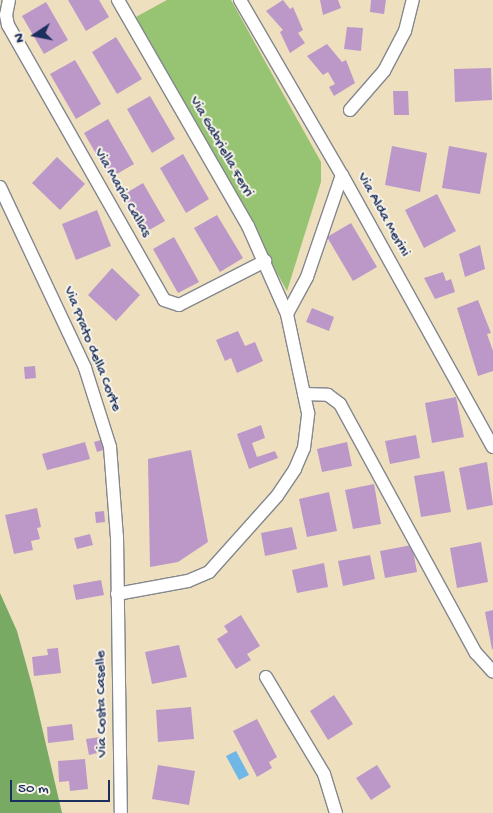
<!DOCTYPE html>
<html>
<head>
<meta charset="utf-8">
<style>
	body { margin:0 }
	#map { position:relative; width:493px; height:813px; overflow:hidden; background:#eedfbf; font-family:"Gochi Hand",sans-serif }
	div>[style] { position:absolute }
	.green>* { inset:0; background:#97c472 }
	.forest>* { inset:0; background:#79aa64 }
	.water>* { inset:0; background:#6fb7e6 }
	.building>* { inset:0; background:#bc98c8 }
	.roads { filter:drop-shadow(1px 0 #84878e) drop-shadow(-1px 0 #84878e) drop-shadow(0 1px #84878e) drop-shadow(0 -1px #84878e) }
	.minor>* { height:12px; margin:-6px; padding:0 6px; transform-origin:6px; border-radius:6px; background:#fff }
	span { translate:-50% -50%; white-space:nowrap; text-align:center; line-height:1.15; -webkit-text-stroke:4px #f7f3e8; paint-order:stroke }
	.street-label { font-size:15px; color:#1b2f5e }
	.north { position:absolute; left:10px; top:10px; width:50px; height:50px; -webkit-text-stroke:4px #f7f3e8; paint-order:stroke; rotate:259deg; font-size:14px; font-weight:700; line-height:20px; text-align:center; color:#1b2f5e }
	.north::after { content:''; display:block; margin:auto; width:18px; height:22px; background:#1b2f5e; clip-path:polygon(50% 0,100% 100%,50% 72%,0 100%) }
	.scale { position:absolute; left:10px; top:780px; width:100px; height:22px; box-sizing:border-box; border:2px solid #1b2f5e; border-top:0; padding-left:6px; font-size:15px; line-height:18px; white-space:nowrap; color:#1b2f5e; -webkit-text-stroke:4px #f7f3e8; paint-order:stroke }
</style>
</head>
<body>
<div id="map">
	<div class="green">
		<i style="clip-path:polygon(167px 0,231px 0,321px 162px,321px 182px,287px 291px,134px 18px)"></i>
	</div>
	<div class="forest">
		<i style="clip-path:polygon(0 593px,17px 631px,33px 689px,62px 813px,0 813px)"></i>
	</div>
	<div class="water">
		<i style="clip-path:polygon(236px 751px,249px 775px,239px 780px,226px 756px)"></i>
	</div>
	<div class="building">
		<i style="clip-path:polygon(68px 0,99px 0,109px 17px,86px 31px)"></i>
		<i style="clip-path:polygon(283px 0,290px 9px,293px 7px,303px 30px,298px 33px,305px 43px,290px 53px,280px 32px,283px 30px,266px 11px)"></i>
		<i style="clip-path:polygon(320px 0,338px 0,341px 8px,323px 15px)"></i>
		<i style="clip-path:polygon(371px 0,386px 0,384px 14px,370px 12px)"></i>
		<i style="clip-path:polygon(46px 2px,68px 40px,44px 54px,22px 16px)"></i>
		<i style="clip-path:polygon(347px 27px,363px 28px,361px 51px,344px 49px)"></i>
		<i style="clip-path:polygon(116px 37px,142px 79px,117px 94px,92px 52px)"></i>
		<i style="clip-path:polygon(327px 44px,342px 62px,346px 60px,355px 83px,334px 96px,329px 87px,335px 84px,328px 72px,323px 75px,307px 56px)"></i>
		<i style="clip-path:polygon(75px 60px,101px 104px,76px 119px,50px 74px)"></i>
		<i style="clip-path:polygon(491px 68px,492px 100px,455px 102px,454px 69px)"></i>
		<i style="clip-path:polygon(393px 91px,408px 91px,409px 115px,394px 115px)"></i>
		<i style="clip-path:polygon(150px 96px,175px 139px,152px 153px,127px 109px)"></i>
		<i style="clip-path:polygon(108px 119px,134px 164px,110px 178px,84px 133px)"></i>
		<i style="clip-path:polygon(392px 146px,427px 153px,420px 192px,385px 185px)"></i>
		<i style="clip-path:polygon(449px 146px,487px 153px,480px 194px,442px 188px)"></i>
		<i style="clip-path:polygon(183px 154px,209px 199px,186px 213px,160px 168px)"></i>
		<i style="clip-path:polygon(57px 157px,85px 184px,60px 210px,32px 183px)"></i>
		<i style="clip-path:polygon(143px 183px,165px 221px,144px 233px,121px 196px)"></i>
		<i style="clip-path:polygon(437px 194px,456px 231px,424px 248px,405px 210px)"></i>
		<i style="clip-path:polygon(97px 210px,111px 246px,76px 260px,62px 224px)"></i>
		<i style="clip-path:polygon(217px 215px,243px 258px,220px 272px,194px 228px)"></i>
		<i style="clip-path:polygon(351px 223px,377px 267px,353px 281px,327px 237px)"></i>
		<i style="clip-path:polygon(174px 237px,199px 282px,178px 293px,153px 249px)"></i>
		<i style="clip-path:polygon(480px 245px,485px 269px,465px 277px,459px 254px)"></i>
		<i style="clip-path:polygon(112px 268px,140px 295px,116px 321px,88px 295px)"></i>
		<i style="clip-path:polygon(443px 272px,446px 281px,451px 279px,455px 292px,435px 299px,424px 278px)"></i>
		<i style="clip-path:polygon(478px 300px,491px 333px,487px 334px,493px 351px,493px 371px,478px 376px,457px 308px)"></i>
		<i style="clip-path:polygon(312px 308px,334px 317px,329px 331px,306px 322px)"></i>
		<i style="clip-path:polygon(238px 331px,245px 346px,255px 342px,263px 361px,237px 373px,231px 358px,225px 361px,216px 340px)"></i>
		<i style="clip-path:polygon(35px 366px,36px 378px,25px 379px,24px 367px)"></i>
		<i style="clip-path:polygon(456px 397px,464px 437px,432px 443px,425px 403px)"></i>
		<i style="clip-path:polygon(261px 425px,265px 438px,252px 443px,257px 457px,275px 451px,278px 458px,249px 469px,237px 434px)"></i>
		<i style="clip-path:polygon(416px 435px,420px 458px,390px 464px,385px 441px)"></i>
		<i style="clip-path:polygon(104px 439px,107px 449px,97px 452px,94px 442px)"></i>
		<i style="clip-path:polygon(85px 442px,90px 459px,47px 470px,42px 454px)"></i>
		<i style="clip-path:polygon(347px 442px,352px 466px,322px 472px,317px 449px)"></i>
		<i style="clip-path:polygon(191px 450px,208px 542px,178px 562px,150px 567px,148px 459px)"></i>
		<i style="clip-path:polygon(487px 462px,493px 505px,467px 510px,459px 468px)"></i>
		<i style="clip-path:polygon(444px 471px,451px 512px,421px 517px,414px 476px)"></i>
		<i style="clip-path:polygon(374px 484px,381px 524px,353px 529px,345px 490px)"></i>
		<i style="clip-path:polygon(329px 492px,337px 531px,307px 537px,299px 499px)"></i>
		<i style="clip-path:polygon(37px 508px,41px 527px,37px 528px,40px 539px,31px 541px,33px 550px,14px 554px,5px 515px)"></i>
		<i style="clip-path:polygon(104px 511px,105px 522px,96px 523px,95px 512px)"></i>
		<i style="clip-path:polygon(292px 527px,297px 549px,265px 556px,261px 533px)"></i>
		<i style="clip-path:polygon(90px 534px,93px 545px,77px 549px,74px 538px)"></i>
		<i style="clip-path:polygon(481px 542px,488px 582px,457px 588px,450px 548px)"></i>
		<i style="clip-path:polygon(412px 545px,417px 572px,385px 578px,380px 551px)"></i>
		<i style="clip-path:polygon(370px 555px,375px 579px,343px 586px,338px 561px)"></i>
		<i style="clip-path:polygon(324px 563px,328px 587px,297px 593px,292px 570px)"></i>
		<i style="clip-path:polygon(101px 580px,104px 595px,76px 600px,73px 585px)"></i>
		<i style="clip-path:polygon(493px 610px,493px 649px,492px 649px,485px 612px)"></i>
		<i style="clip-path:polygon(241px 615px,260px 646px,247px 654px,251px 660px,236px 669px,217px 639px,228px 632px,224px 626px)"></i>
		<i style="clip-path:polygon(179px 645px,187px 677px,152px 684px,145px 652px)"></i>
		<i style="clip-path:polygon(58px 648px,61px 673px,34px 676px,32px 657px,48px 655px,47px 649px)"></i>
		<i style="clip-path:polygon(334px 695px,353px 724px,328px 740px,310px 711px)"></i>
		<i style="clip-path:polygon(191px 707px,194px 739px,158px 742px,156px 710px)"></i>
		<i style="clip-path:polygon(257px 719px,277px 757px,269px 762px,272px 768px,257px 777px,233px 731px)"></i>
		<i style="clip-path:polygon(72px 724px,74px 740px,48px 743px,47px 727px)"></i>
		<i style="clip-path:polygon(100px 737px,102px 752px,89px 755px,86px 739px)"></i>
		<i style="clip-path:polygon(85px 759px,88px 789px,70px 791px,69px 781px,59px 782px,58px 761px)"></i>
		<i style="clip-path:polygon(158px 765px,195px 771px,189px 805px,152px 799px)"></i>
		<i style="clip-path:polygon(377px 765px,391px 787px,371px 800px,356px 778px)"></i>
	</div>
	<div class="roads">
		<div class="minor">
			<i style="left:9px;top:0;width:15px;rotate:101deg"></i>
			<i style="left:6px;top:15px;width:10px;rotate:79deg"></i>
			<i style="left:8px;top:25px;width:316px;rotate:60.4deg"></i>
			<i style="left:164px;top:300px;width:16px;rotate:18deg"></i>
			<i style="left:179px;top:305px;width:97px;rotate:-27.1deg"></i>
			<i style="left:118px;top:0;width:261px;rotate:60.1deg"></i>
			<i style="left:248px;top:226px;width:96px;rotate:66.1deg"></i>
			<i style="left:240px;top:0;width:203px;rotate:59.8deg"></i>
			<i style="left:350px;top:110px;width:52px;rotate:-48.9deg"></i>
			<i style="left:384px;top:71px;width:45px;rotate:-62.3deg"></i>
			<i style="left:405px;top:31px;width:32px;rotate:-76deg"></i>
			<i style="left:0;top:187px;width:200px;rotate:64.8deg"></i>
			<i style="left:85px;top:368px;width:83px;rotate:72.4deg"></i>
			<i style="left:110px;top:447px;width:90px;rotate:85.6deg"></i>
			<i style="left:117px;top:537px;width:276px;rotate:89.2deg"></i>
			<i style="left:304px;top:394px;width:24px;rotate:2deg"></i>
			<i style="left:328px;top:395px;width:15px;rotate:37deg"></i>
			<i style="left:340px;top:404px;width:284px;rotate:61.4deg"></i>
			<i style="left:476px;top:653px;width:25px;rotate:48deg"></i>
			<i style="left:117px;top:594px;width:72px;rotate:-10.4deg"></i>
			<i style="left:188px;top:581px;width:23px;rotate:-23deg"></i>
			<i style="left:209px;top:572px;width:102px;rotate:-48.2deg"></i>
			<i style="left:277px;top:496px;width:32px;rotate:-56deg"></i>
			<i style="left:295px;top:469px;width:23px;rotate:-67deg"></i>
			<i style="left:304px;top:448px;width:35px;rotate:-83deg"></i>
			<i style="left:308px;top:413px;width:101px;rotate:-102deg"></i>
			<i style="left:287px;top:314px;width:42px;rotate:-61.6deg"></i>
			<i style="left:307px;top:277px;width:108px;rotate:-71.1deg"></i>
			<i style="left:342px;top:175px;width:311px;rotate:61deg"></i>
			<i style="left:266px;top:677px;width:113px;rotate:59.1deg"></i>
			<i style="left:324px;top:774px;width:41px;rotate:72.9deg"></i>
		</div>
	</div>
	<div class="street-label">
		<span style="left:221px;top:147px;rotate:60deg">Via Gabriella Ferri</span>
		<span style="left:122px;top:193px;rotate:60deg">Via Maria Callas</span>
		<span style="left:383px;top:215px;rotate:61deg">Via Alda Merini</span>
		<span style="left:92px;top:349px;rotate:68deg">Via Prato della Corte</span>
		<span style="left:102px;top:704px;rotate:-91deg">Via Costa Caselle</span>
	</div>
	<div class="north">N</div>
	<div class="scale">50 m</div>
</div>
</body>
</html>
